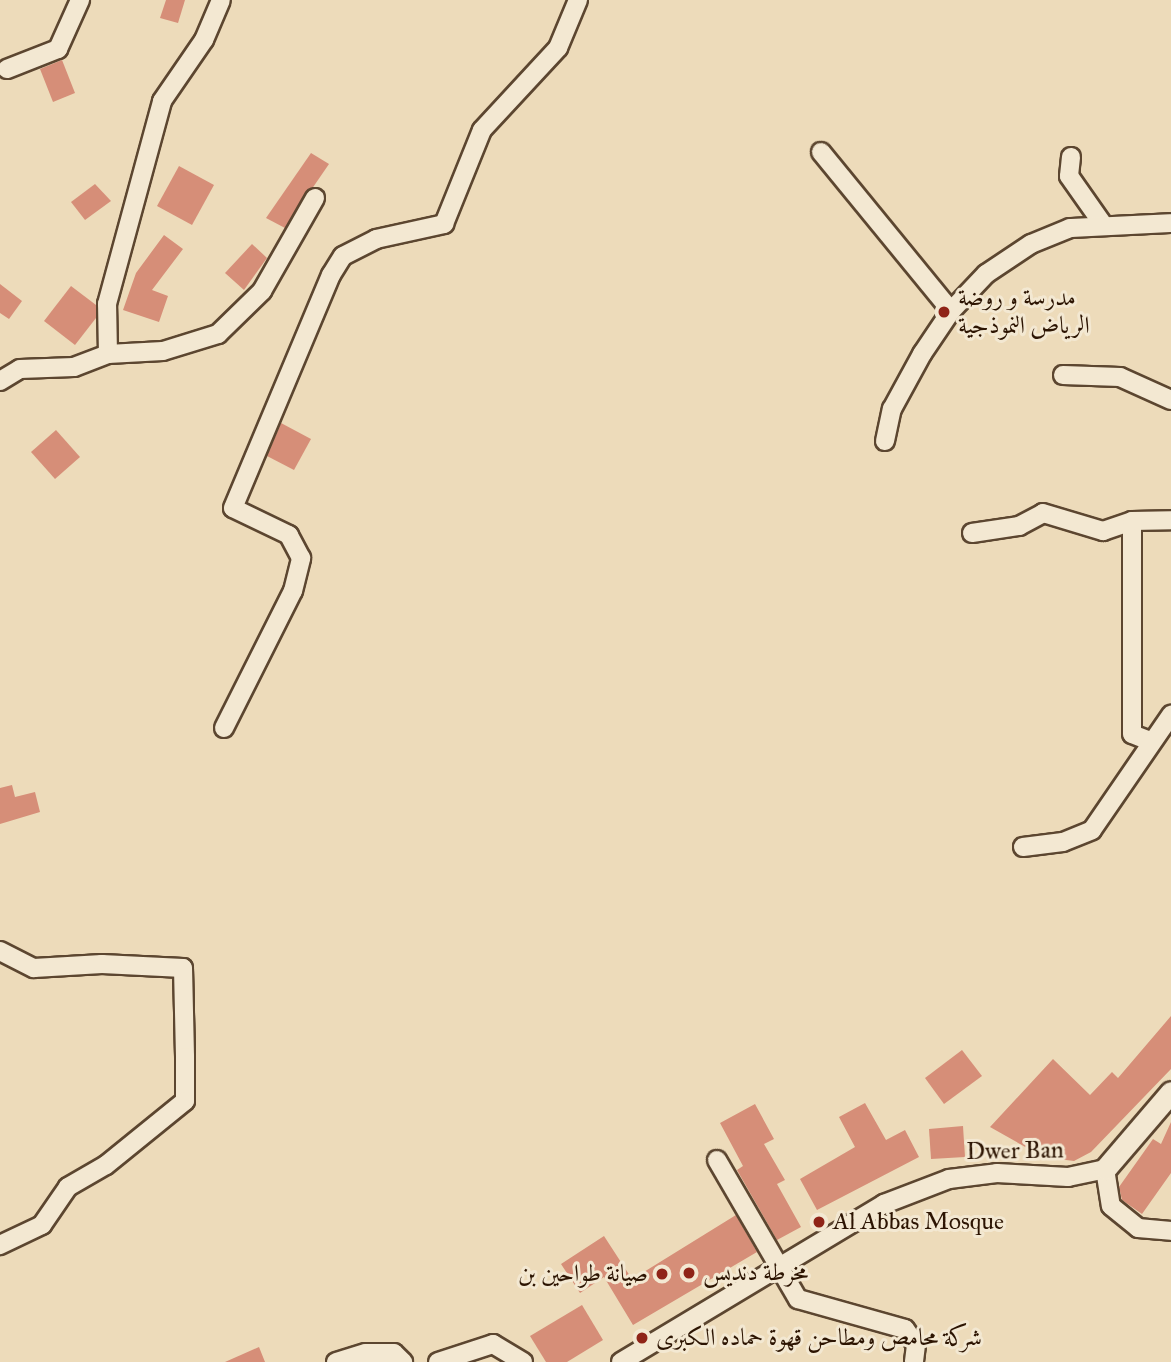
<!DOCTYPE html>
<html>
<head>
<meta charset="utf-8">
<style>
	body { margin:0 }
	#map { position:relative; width:1171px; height:1362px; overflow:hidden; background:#eddbba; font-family:"IM FELL Great Primer",Amiri,serif }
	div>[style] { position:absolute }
	.building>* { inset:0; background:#d68e78 }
	.roads { filter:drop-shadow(2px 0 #5c4630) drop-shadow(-2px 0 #5c4630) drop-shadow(0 2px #5c4630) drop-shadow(0 -2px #5c4630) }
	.minor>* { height:18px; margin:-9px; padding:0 9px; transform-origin:9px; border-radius:9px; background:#f3e8d2 }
	.tertiary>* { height:21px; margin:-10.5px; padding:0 10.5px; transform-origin:10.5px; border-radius:10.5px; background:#f3e8d2 }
	.dots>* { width:19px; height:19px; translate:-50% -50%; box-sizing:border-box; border:4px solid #f3e8d2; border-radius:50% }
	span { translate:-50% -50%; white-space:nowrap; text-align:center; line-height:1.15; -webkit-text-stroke:6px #f3e8d2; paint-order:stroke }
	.poi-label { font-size:24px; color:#2c1402 }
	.left { translate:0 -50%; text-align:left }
	.right { translate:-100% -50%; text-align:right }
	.street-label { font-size:24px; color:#2c1402 }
</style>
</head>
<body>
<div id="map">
	<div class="building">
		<i style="clip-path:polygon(166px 0,185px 0,178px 23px,160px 18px)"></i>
		<i style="clip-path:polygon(62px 60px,75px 93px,53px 102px,40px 69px)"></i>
		<i style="clip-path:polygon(311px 153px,329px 164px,285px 228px,266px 218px)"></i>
		<i style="clip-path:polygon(179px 166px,214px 185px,192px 225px,157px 206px)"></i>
		<i style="clip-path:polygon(95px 184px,111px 201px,85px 220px,71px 202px)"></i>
		<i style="clip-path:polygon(164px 235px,183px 249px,152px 290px,168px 296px,159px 322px,123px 310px,136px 273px)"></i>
		<i style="clip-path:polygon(252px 244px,267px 258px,244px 290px,225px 273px)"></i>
		<i style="clip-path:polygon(0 284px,22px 301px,9px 319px,0 313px)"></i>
		<i style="clip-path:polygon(71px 286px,96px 305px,96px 318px,75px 345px,44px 321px)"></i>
		<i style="clip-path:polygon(281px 423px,311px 439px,294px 470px,267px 456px)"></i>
		<i style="clip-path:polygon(56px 430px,80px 457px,55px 479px,31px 452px)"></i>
		<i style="clip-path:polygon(12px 785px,15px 797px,35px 792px,40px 812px,0 824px,0 788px)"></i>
		<i style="clip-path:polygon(1171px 1016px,1171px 1069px,1091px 1152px,1074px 1161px,1043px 1157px,990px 1127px,1053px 1059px,1090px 1095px,1112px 1072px,1118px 1078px)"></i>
		<i style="clip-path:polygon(962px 1050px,982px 1076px,944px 1104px,925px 1078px)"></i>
		<i style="clip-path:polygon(865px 1103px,886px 1140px,905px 1130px,919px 1157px,817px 1210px,800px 1179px,855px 1147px,839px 1117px)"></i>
		<i style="clip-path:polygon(755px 1104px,774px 1139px,764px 1144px,785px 1180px,777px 1184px,801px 1227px,777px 1240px,737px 1170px,743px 1166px,720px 1123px)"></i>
		<i style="clip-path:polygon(1171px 1122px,1171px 1173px,1142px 1214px,1122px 1200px,1119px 1187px,1153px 1139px,1161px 1144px)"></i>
		<i style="clip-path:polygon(963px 1126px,965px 1157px,931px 1159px,929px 1129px)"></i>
		<i style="clip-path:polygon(736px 1215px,757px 1252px,633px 1325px,604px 1277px,580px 1293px,561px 1264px,604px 1236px,630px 1276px,639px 1275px)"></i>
		<i style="clip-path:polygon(582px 1305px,603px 1340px,567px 1362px,546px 1362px,530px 1336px)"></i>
		<i style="clip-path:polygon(259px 1347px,265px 1362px,225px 1362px)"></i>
	</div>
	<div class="roads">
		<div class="minor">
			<i style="left:7px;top:69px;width:55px;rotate:-21.4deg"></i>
			<i style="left:58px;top:49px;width:54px;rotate:-65.8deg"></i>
			<i style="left:821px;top:152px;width:205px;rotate:50.7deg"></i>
			<i style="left:1071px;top:157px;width:19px;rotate:96deg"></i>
			<i style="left:1069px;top:176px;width:57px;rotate:54.9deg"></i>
			<i style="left:108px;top:354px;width:50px;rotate:-91.1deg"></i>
			<i style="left:107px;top:304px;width:210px;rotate:-74.8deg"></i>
			<i style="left:162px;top:101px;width:74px;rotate:-55.5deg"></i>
			<i style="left:204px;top:40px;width:43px;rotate:-67deg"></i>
			<i style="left:1063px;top:375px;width:57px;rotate:2deg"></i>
			<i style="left:1120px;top:377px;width:56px;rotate:24.3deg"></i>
			<i style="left:0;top:381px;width:23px;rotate:-31deg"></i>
			<i style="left:20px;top:369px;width:54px;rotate:-2.1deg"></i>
			<i style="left:74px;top:367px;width:36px;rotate:-21deg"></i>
			<i style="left:108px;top:354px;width:55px;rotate:-3.1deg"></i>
			<i style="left:163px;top:351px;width:58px;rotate:-17.2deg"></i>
			<i style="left:218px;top:334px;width:62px;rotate:-44.3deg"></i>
			<i style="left:262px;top:291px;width:107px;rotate:-60.3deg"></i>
			<i style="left:885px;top:441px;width:33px;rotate:-78deg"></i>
			<i style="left:892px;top:409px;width:63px;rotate:-61.4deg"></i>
			<i style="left:922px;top:354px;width:52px;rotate:-56deg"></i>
			<i style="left:951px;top:311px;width:51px;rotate:-46.6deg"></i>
			<i style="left:986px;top:274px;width:54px;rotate:-33.7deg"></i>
			<i style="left:1031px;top:244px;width:42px;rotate:-22.3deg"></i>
			<i style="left:1070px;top:228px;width:101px;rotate:-2.8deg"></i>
			<i style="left:972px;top:533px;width:48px;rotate:-8.5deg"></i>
			<i style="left:1019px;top:526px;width:27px;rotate:-28deg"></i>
			<i style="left:1043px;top:513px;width:63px;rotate:16.7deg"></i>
			<i style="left:1103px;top:531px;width:31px;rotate:-19deg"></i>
			<i style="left:224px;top:728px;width:153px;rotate:-63.3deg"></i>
			<i style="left:293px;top:591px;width:34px;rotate:-76deg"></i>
			<i style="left:301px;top:558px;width:26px;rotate:-118deg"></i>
			<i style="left:289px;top:535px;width:62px;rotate:-154.3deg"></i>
			<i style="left:233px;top:508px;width:253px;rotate:-67.2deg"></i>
			<i style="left:331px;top:275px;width:22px;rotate:-58deg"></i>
			<i style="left:343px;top:256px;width:37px;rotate:-27deg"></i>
			<i style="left:376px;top:239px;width:70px;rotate:-12.4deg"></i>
			<i style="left:444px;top:224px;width:101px;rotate:-68deg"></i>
			<i style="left:482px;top:130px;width:112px;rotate:-47.2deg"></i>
			<i style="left:558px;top:48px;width:52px;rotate:-67.4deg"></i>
			<i style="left:1150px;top:741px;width:19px;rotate:-159deg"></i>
			<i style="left:1132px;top:734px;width:213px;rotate:-90deg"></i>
			<i style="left:1132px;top:521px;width:39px;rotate:-1deg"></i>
			<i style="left:1023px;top:847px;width:40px;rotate:-7.1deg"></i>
			<i style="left:1063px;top:842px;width:31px;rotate:-22deg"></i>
			<i style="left:1092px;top:830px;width:140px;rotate:-55.5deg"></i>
			<i style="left:0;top:951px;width:38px;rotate:27deg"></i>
			<i style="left:34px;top:968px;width:68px;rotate:-3.4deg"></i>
			<i style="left:102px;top:964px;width:81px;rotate:2.8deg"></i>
			<i style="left:183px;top:968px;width:89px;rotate:88.7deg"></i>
			<i style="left:185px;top:1057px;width:44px;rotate:90deg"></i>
			<i style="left:185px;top:1101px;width:102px;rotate:141deg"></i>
			<i style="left:106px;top:1165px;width:44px;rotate:149.9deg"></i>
			<i style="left:68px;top:1187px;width:46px;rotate:124.4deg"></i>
			<i style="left:42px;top:1225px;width:47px;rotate:154.5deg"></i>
			<i style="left:717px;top:1160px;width:161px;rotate:59.8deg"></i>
			<i style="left:798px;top:1299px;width:111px;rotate:15.7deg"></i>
			<i style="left:905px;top:1329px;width:19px;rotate:55deg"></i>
			<i style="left:916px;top:1345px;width:17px;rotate:97deg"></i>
			<i style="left:336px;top:1362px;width:31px;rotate:-17deg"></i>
			<i style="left:366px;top:1353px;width:28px"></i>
			<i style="left:394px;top:1353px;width:13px;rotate:45deg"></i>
			<i style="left:438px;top:1362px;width:58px;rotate:-18.1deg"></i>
			<i style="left:493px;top:1344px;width:35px;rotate:31deg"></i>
			<i style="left:621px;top:1362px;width:307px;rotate:-31deg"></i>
			<i style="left:884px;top:1204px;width:70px;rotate:-21deg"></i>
			<i style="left:949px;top:1179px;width:48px;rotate:-7.1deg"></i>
			<i style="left:997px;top:1173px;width:71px;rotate:3.2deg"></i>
			<i style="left:1068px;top:1177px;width:38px;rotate:-12deg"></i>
			<i style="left:1105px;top:1169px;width:37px;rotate:81deg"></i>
			<i style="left:1111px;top:1206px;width:35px;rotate:39deg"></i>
			<i style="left:1138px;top:1228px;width:33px;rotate:5deg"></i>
		</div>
		<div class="tertiary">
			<i style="left:1105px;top:1169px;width:101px;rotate:-49.4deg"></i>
		</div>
	</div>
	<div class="dots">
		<i style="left:944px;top:312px;background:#8f2418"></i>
		<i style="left:819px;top:1222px;background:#8f2418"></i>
		<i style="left:689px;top:1273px;background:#8f2418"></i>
		<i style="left:662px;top:1274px;background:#8f2418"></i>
		<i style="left:642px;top:1338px;background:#8f2418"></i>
	</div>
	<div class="poi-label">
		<span class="left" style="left:958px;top:312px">مدرسة و روضة<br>الرياض النموذجية</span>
		<span class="left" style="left:833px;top:1222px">Al Abbas Mosque</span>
		<span class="left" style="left:703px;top:1273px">مخرطة دنديس</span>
		<span class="right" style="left:648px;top:1274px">صيانة طواحين بن</span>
		<span class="left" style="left:656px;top:1338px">شركة محامص ومطاحن قهوة حماده الكبرى</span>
	</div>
	<div class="street-label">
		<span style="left:1015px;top:1151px;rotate:-1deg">Dwer Ban</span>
	</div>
</div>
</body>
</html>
